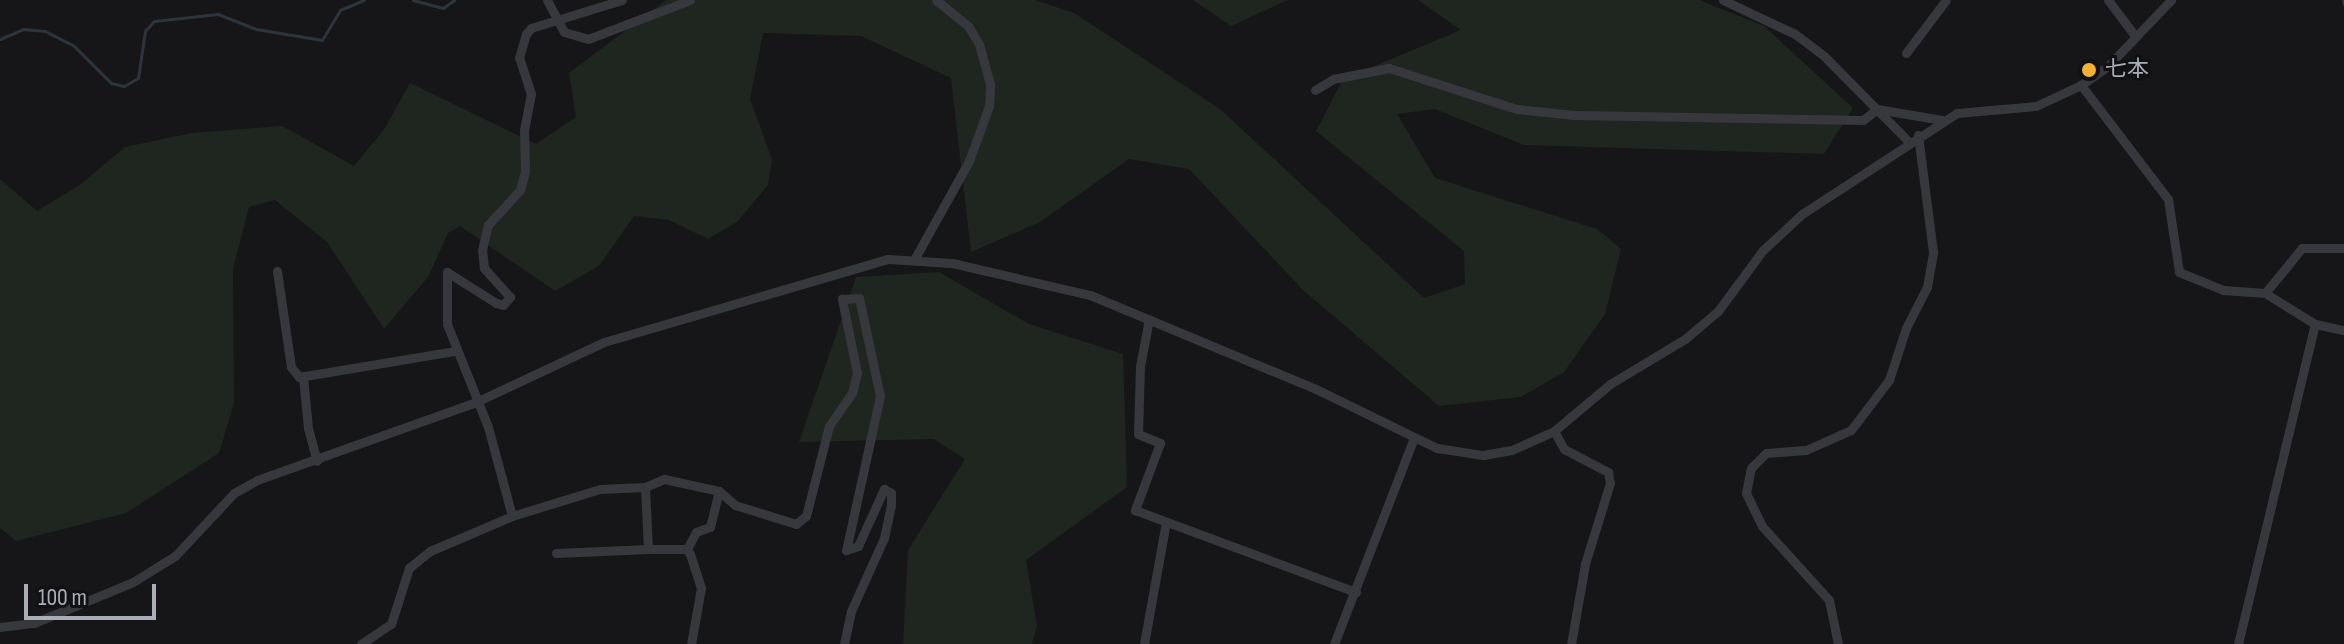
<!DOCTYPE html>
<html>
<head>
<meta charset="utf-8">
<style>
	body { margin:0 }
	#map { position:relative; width:2344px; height:644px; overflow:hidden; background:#161618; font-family:"Sofia Sans Condensed","Noto Sans JP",sans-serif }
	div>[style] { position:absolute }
	.green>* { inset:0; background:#1e261f }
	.stream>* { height:3px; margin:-1.5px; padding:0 1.5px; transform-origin:1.5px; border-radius:1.5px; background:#2c353c }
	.minor>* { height:9px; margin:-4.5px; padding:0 4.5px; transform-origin:4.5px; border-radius:4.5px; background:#37383d }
	.dots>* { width:22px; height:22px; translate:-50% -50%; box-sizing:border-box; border:4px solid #111113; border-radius:50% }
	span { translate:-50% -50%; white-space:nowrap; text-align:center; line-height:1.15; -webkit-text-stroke:6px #111113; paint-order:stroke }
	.poi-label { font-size:22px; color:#a8adb8 }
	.left { translate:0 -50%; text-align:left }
	.scale { position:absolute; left:24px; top:584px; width:132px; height:36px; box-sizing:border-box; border:4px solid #a8adb8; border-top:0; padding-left:10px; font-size:24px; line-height:28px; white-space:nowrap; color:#a8adb8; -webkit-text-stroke:6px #111113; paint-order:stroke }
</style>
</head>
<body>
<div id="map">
	<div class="green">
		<i style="clip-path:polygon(666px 0,1035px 0,1074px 13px,1220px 109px,1424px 298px,1465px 284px,1464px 251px,1316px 131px,1343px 79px,1461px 30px,1418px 0,1699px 0,1764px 26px,1853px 108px,1824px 154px,1524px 145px,1435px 109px,1397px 114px,1435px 178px,1597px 229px,1621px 249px,1605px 314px,1564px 372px,1521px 397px,1439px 406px,1303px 290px,1189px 169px,1129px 159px,1040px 222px,971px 252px,951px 78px,861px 36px,763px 33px,750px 99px,772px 160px,768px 185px,737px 222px,708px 239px,669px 220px,634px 216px,599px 266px,555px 291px,460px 226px,448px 233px,428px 277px,384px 329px,327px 242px,275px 200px,249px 207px,233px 269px,234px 403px,219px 453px,126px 513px,16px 541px,0 528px,0 179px,37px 211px,80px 185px,125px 147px,192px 133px,282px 126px,354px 166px,385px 128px,410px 83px,536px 144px,576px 117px,569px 73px)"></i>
		<i style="clip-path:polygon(1193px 0,1288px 0,1231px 26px)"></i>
		<i style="clip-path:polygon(939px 272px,1029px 324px,1123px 354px,1127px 487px,1026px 560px,1037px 626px,1032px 644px,903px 644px,908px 550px,965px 459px,934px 439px,799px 442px,856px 277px)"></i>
	</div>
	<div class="stream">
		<i style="left:413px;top:0;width:31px;rotate:15deg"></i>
		<i style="left:443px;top:8px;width:14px;rotate:-36deg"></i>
		<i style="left:2343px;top:0;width:4px;rotate:76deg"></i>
		<i style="left:0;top:39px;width:25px;rotate:-23deg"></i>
		<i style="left:23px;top:29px;width:22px;rotate:5deg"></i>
		<i style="left:45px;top:31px;width:31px;rotate:27deg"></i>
		<i style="left:73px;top:45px;width:54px;rotate:45deg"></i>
		<i style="left:111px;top:83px;width:13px;rotate:13deg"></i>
		<i style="left:124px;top:86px;width:16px;rotate:-30deg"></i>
		<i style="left:138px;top:78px;width:48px;rotate:-81.5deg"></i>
		<i style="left:145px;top:31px;width:13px;rotate:-48deg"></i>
		<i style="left:154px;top:21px;width:64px;rotate:-6.2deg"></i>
		<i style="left:218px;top:14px;width:41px;rotate:21.5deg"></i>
		<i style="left:256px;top:29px;width:67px;rotate:9.5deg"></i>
		<i style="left:322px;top:40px;width:35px;rotate:-59deg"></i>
		<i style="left:340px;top:10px;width:26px;rotate:-23deg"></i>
	</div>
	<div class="minor">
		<i style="left:547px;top:0;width:36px;rotate:62deg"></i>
		<i style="left:564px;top:32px;width:25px;rotate:16deg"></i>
		<i style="left:588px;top:39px;width:109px;rotate:-20.9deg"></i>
		<i style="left:1723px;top:0;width:80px;rotate:25.3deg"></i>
		<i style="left:1795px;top:34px;width:36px;rotate:37deg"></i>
		<i style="left:1824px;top:56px;width:120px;rotate:45.3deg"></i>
		<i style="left:2108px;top:0;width:46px;rotate:52.9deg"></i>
		<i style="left:1906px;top:53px;width:66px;rotate:-53deg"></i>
		<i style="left:2081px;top:85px;width:143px;rotate:52.7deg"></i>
		<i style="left:2168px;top:199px;width:74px;rotate:81.4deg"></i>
		<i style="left:2179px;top:272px;width:48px;rotate:22.2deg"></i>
		<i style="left:2223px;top:290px;width:42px;rotate:4.1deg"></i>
		<i style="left:2265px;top:293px;width:59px;rotate:31.8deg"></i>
		<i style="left:2315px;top:324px;width:30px;rotate:12deg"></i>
		<i style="left:1315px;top:90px;width:21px;rotate:-31deg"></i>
		<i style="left:1333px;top:79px;width:57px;rotate:-11.1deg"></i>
		<i style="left:1389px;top:68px;width:134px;rotate:17.8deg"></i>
		<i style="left:1517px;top:109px;width:58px;rotate:5.9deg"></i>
		<i style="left:1575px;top:115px;width:288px;rotate:1deg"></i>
		<i style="left:1863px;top:120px;width:18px;rotate:-38deg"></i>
		<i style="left:1877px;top:109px;width:66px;rotate:9.6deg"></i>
		<i style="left:915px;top:258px;width:111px;rotate:-60.9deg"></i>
		<i style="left:969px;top:161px;width:59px;rotate:-70deg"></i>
		<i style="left:989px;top:106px;width:22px;rotate:-87deg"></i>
		<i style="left:990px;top:84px;width:41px;rotate:-105.4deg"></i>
		<i style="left:979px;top:44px;width:21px;rotate:-121deg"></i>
		<i style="left:968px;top:26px;width:41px;rotate:-140.9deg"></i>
		<i style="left:277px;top:271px;width:97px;rotate:81.7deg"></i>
		<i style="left:291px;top:367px;width:13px;rotate:51deg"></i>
		<i style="left:299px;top:377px;width:157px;rotate:-9.5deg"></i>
		<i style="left:2265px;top:293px;width:58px;rotate:-50.6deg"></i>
		<i style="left:2302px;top:248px;width:42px"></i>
		<i style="left:1149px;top:319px;width:48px;rotate:100.8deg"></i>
		<i style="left:1140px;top:366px;width:68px;rotate:91.7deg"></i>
		<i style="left:1138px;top:434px;width:24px;rotate:22deg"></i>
		<i style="left:1160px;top:443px;width:72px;rotate:110.5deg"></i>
		<i style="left:1135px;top:510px;width:236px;rotate:20.4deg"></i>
		<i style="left:303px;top:377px;width:51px;rotate:84.4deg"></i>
		<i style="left:308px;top:428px;width:34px;rotate:75deg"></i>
		<i style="left:1554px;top:431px;width:21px;rotate:61deg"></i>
		<i style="left:1564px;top:449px;width:50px;rotate:27.6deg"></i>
		<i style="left:1608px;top:472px;width:11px;rotate:80deg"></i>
		<i style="left:1610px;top:483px;width:85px;rotate:107.2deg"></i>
		<i style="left:1585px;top:564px;width:81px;rotate:99.9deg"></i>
		<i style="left:512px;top:516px;width:92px;rotate:-105.1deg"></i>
		<i style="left:488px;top:427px;width:111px;rotate:-111.7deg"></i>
		<i style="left:447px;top:324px;width:52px;rotate:-90deg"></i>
		<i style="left:447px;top:272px;width:58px;rotate:32.3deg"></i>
		<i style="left:496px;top:303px;width:7px;rotate:16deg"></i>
		<i style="left:503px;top:305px;width:11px;rotate:-49deg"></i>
		<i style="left:510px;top:297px;width:39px;rotate:-132deg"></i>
		<i style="left:484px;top:268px;width:18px;rotate:-96deg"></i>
		<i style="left:482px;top:250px;width:26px;rotate:-77deg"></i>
		<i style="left:488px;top:225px;width:47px;rotate:-47.6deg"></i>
		<i style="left:520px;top:190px;width:20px;rotate:-75deg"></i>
		<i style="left:525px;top:171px;width:41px;rotate:-91.4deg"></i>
		<i style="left:524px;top:130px;width:37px;rotate:-79deg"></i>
		<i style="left:531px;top:94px;width:38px;rotate:-108deg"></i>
		<i style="left:519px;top:58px;width:25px;rotate:-74deg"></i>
		<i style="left:526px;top:34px;width:8px;rotate:-50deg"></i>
		<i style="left:531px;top:28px;width:95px;rotate:-17.1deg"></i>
		<i style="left:648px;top:549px;width:39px"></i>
		<i style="left:687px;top:549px;width:6px;rotate:59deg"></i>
		<i style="left:690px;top:554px;width:36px;rotate:72deg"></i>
		<i style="left:701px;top:588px;width:57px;rotate:100.1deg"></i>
		<i style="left:687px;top:549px;width:19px;rotate:-62deg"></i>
		<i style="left:696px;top:532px;width:15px;rotate:-20deg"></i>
		<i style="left:710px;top:527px;width:37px;rotate:-76deg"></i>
		<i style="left:556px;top:553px;width:92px;rotate:-2.5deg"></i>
		<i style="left:648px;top:549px;width:62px;rotate:-92.8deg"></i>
		<i style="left:0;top:627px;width:34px;rotate:-7deg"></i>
		<i style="left:34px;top:623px;width:107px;rotate:-22.5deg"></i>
		<i style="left:133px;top:582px;width:49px;rotate:-31.8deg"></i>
		<i style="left:175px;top:556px;width:86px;rotate:-46.9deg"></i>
		<i style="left:234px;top:493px;width:26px;rotate:-29deg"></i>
		<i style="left:257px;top:480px;width:232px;rotate:-19.6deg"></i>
		<i style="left:476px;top:402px;width:141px;rotate:-25.1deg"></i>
		<i style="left:604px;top:342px;width:296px;rotate:-16.3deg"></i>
		<i style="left:888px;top:259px;width:64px;rotate:3.6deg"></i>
		<i style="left:952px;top:263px;width:142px;rotate:13.1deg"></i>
		<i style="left:1090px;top:295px;width:245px;rotate:22.6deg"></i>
		<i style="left:1316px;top:389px;width:135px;rotate:26deg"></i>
		<i style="left:1437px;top:448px;width:47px;rotate:8.7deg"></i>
		<i style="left:1483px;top:455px;width:29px;rotate:-10deg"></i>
		<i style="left:1512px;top:450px;width:46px;rotate:-24.3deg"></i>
		<i style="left:1554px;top:431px;width:73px;rotate:-40deg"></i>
		<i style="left:1610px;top:384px;width:87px;rotate:-31deg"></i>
		<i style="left:1685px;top:339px;width:43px;rotate:-40.3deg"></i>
		<i style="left:1718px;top:311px;width:76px;rotate:-53.6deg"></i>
		<i style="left:1763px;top:250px;width:53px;rotate:-42.7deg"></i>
		<i style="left:1802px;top:214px;width:185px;rotate:-33.1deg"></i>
		<i style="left:1957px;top:113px;width:79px;rotate:-5.1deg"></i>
		<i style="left:2036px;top:106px;width:50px;rotate:-25deg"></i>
		<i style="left:2081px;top:85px;width:32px;rotate:-35deg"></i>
		<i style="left:2107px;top:67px;width:93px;rotate:-46.3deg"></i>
		<i style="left:361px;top:644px;width:36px;rotate:-34deg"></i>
		<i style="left:391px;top:624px;width:59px;rotate:-72.2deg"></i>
		<i style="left:409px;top:568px;width:27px;rotate:-39deg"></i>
		<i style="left:430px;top:551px;width:89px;rotate:-23.1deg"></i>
		<i style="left:512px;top:516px;width:92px;rotate:-17.1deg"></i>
		<i style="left:600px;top:489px;width:45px;rotate:-2.5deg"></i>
		<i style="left:645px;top:487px;width:21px;rotate:-23deg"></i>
		<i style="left:664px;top:479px;width:56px;rotate:12.3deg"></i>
		<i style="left:719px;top:491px;width:21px;rotate:41deg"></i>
		<i style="left:735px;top:505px;width:64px;rotate:17.3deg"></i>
		<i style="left:796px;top:524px;width:13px;rotate:-39deg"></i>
		<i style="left:806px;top:516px;width:93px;rotate:-75.7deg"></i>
		<i style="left:829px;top:426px;width:40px;rotate:-55.1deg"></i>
		<i style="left:852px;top:393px;width:21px;rotate:-76deg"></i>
		<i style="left:857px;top:373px;width:76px;rotate:-101.5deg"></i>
		<i style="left:842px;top:299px;width:17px;rotate:-3deg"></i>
		<i style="left:859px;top:298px;width:100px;rotate:77.9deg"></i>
		<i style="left:880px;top:396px;width:158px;rotate:102.4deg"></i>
		<i style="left:846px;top:550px;width:13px;rotate:-18deg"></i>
		<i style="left:858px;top:546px;width:63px;rotate:-65.5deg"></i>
		<i style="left:884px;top:489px;width:8px;rotate:30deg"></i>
		<i style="left:891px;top:493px;width:12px;rotate:90deg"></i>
		<i style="left:891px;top:505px;width:34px;rotate:102deg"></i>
		<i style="left:884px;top:538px;width:80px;rotate:114.3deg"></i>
		<i style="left:851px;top:611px;width:34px;rotate:102deg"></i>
		<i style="left:1144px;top:644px;width:124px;rotate:-79.8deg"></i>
		<i style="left:1334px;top:644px;width:221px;rotate:-68.8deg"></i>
		<i style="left:1838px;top:644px;width:45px;rotate:-101.6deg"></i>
		<i style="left:1829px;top:600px;width:100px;rotate:-132.2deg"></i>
		<i style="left:1762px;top:526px;width:37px;rotate:-116deg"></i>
		<i style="left:1746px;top:493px;width:25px;rotate:-79deg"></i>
		<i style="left:1751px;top:468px;width:21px;rotate:-45deg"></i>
		<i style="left:1766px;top:453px;width:40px;rotate:-4.3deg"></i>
		<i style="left:1806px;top:450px;width:49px;rotate:-24deg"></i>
		<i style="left:1851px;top:430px;width:63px;rotate:-52.8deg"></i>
		<i style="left:1889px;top:380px;width:55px;rotate:-71.9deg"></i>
		<i style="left:1906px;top:328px;width:46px;rotate:-62.9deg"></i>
		<i style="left:1927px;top:287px;width:36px;rotate:-80deg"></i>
		<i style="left:1933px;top:252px;width:118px;rotate:-97.3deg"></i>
		<i style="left:2238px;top:644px;width:329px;rotate:-76.5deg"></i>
	</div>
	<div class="dots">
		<i style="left:2089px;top:70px;background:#f2b134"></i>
	</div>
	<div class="poi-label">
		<span class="left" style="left:2105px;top:70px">七本</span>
	</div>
	<div class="scale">100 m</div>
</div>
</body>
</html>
